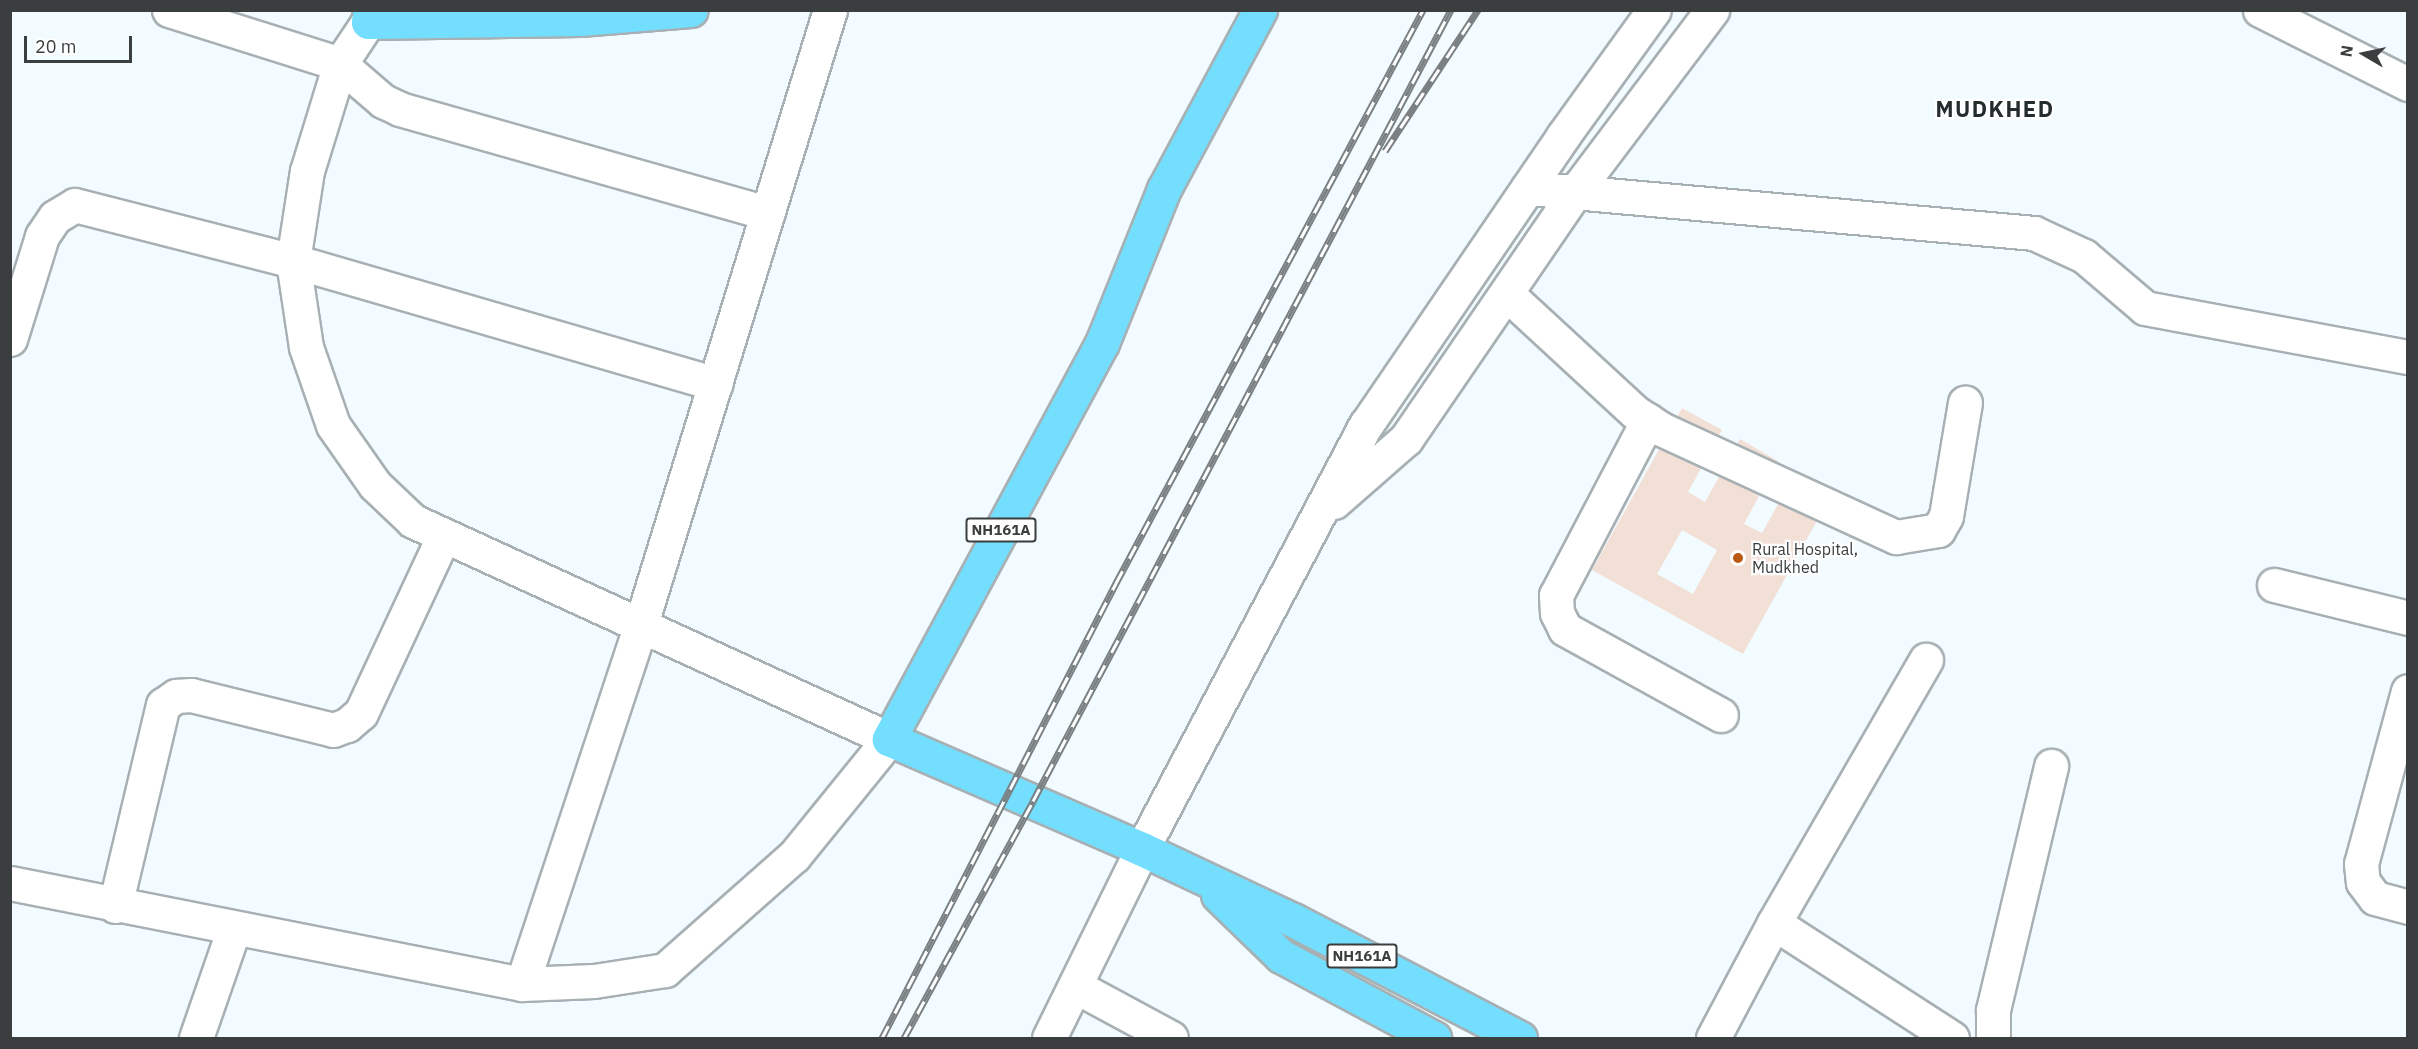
<!DOCTYPE html>
<html>
<head>
<meta charset="utf-8">
<style>
	body { margin:0 }
	#map { position:relative; width:2418px; height:1049px; overflow:hidden; background:#f2fbff; font-family:"IBM Plex Sans",sans-serif }
	div>[style] { position:absolute }
	.building>* { inset:0; background:#f2e0d7 }
	.roads { filter:drop-shadow(2px 0 #a7b0b3) drop-shadow(-2px 0 #a7b0b3) drop-shadow(0 2px #a7b0b3) drop-shadow(0 -2px #a7b0b3) }
	.minor>* { height:33px; margin:-16.5px; padding:0 16.5px; transform-origin:16.5px; border-radius:16.5px; background:#fff }
	.highway>* { height:33px; margin:-16.5px; padding:0 16.5px; transform-origin:16.5px; border-radius:16.5px; background:#73defe }
	.rail>* { height:7px; margin-top:-3.5px; transform-origin:0; background:repeating-linear-gradient(90deg,#fff 0 14px,#7b8183 0 28px); box-sizing:border-box; border-block:2px solid #7b8183 }
	.dots>* { width:16px; height:16px; translate:-50% -50%; box-sizing:border-box; border:3px solid #fff; border-radius:50% }
	span { translate:-50% -50%; white-space:nowrap; text-align:center; line-height:1.15; -webkit-text-stroke:4.5px #fff; paint-order:stroke }
	.shield-label span { padding:2px 4px; background:#fff; border:2px solid; border-radius:4px; -webkit-text-stroke-width:0 }
	.shield-label { font-size:15px; color:#3a3e3f; font-weight:700 }
	.poi-label { font-size:16px; color:#3a3e3f }
	.left { translate:0 -50%; text-align:left }
	.district-label { font-size:22px; color:#242c2e; font-weight:700; letter-spacing:1.5px }
	.frame { position:absolute; inset:0; border:12px solid #3a3e3f; pointer-events:none }
	.north { position:absolute; left:2334px; top:24px; width:60px; height:60px; -webkit-text-stroke:4px #fff; paint-order:stroke; rotate:279deg; font-size:16px; font-weight:700; line-height:24px; text-align:center; color:#3a3e3f }
	.north::after { content:''; display:block; margin:auto; width:21px; height:27px; background:#3a3e3f; clip-path:polygon(50% 0,100% 100%,50% 72%,0 100%) }
	.scale { position:absolute; left:24px; top:36px; width:108px; height:27px; box-sizing:border-box; border:3px solid #3a3e3f; border-top:0; padding-left:8px; font-size:18px; line-height:21px; white-space:nowrap; color:#3a3e3f; -webkit-text-stroke:4px #fff; paint-order:stroke }
</style>
</head>
<body>
<div id="map">
	<div class="building">
		<i style="clip-path:polygon(evenodd,1682px 408px,1722px 430px,1688px 492px,1705px 502px,1740px 439px,1778px 461px,1744px 524px,1762px 533px,1796px 472px,1833px 492px,1743px 654px,1592px 570px,1682px 408px,1682px 530px,1717px 550px,1693px 594px,1657px 574px,1682px 530px)"></i>
	</div>
	<div class="roads">
		<div class="minor">
			<i style="left:169px;top:10px;width:179px;rotate:17.5deg"></i>
			<i style="left:340px;top:64px;width:57px;rotate:40.7deg"></i>
			<i style="left:383px;top:101px;width:19px;rotate:25deg"></i>
			<i style="left:400px;top:109px;width:382px;rotate:15.8deg"></i>
			<i style="left:2260px;top:10px;width:165px;rotate:26.6deg"></i>
			<i style="left:1528px;top:188px;width:508px;rotate:5.08deg"></i>
			<i style="left:2034px;top:233px;width:55px;rotate:24.7deg"></i>
			<i style="left:2084px;top:256px;width:80px;rotate:40.4deg"></i>
			<i style="left:2145px;top:308px;width:268px;rotate:10.6deg"></i>
			<i style="left:1507px;top:294px;width:174px;rotate:42.7deg"></i>
			<i style="left:1635px;top:412px;width:31px;rotate:33deg"></i>
			<i style="left:1661px;top:429px;width:259px;rotate:24.7deg"></i>
			<i style="left:1896px;top:537px;width:43px;rotate:-9.5deg"></i>
			<i style="left:1938px;top:530px;width:16px;rotate:-60deg"></i>
			<i style="left:1946px;top:516px;width:115px;rotate:-80.5deg"></i>
			<i style="left:10px;top:339px;width:108px;rotate:-72.7deg"></i>
			<i style="left:42px;top:236px;width:23px;rotate:-56deg"></i>
			<i style="left:55px;top:217px;width:23px;rotate:-31deg"></i>
			<i style="left:75px;top:205px;width:225px;rotate:14.4deg"></i>
			<i style="left:293px;top:261px;width:440px;rotate:16.2deg"></i>
			<i style="left:1648px;top:420px;width:198px;rotate:117.7deg"></i>
			<i style="left:1556px;top:595px;width:18px;rotate:87deg"></i>
			<i style="left:1557px;top:613px;width:18px;rotate:63deg"></i>
			<i style="left:1565px;top:629px;width:178px;rotate:28.9deg"></i>
			<i style="left:1334px;top:502px;width:96px;rotate:-41.2deg"></i>
			<i style="left:1406px;top:439px;width:299px;rotate:-55.6deg"></i>
			<i style="left:1575px;top:192px;width:228px;rotate:-53deg"></i>
			<i style="left:2274px;top:585px;width:138px;rotate:13.8deg"></i>
			<i style="left:2408px;top:691px;width:179px;rotate:105.2deg"></i>
			<i style="left:2361px;top:864px;width:18px;rotate:84deg"></i>
			<i style="left:2363px;top:882px;width:20px;rotate:53deg"></i>
			<i style="left:2375px;top:898px;width:34px;rotate:15deg"></i>
			<i style="left:10px;top:883px;width:522px;rotate:11.16deg"></i>
			<i style="left:522px;top:984px;width:72px;rotate:-2.4deg"></i>
			<i style="left:594px;top:981px;width:72px;rotate:-8.8deg"></i>
			<i style="left:665px;top:970px;width:172px;rotate:-41.5deg"></i>
			<i style="left:794px;top:856px;width:151px;rotate:-50.9deg"></i>
			<i style="left:889px;top:739px;width:524px;rotate:-155.39deg"></i>
			<i style="left:413px;top:521px;width:52px;rotate:-136.5deg"></i>
			<i style="left:375px;top:485px;width:73px;rotate:-125deg"></i>
			<i style="left:333px;top:425px;width:83px;rotate:-109.1deg"></i>
			<i style="left:306px;top:347px;width:87px;rotate:-98.6deg"></i>
			<i style="left:293px;top:261px;width:91px;rotate:-81.2deg"></i>
			<i style="left:307px;top:171px;width:112px;rotate:-72.9deg"></i>
			<i style="left:340px;top:64px;width:50px;rotate:-56.3deg"></i>
			<i style="left:115px;top:906px;width:207px;rotate:-76.6deg"></i>
			<i style="left:163px;top:705px;width:16px;rotate:-35deg"></i>
			<i style="left:176px;top:696px;width:15px;rotate:-4deg"></i>
			<i style="left:191px;top:695px;width:146px;rotate:13.8deg"></i>
			<i style="left:333px;top:730px;width:15px;rotate:-20deg"></i>
			<i style="left:347px;top:725px;width:18px;rotate:-41deg"></i>
			<i style="left:361px;top:713px;width:196px;rotate:-65deg"></i>
			<i style="left:1774px;top:923px;width:212px;rotate:32.9deg"></i>
			<i style="left:522px;top:984px;width:379px;rotate:-71.7deg"></i>
			<i style="left:641px;top:624px;width:642px;rotate:-72.89deg"></i>
			<i style="left:1075px;top:986px;width:109px;rotate:28.4deg"></i>
			<i style="left:196px;top:1038px;width:116px;rotate:-70.9deg"></i>
			<i style="left:1049px;top:1038px;width:211px;rotate:-63.8deg"></i>
			<i style="left:1142px;top:849px;width:480px;rotate:-62.2deg"></i>
			<i style="left:1366px;top:425px;width:350px;rotate:-55.7deg"></i>
			<i style="left:1563px;top:136px;width:155px;rotate:-54.2deg"></i>
			<i style="left:1713px;top:1038px;width:130px;rotate:-62.1deg"></i>
			<i style="left:1774px;top:923px;width:304px;rotate:-60deg"></i>
			<i style="left:1993px;top:1038px;width:28px;rotate:-90deg"></i>
			<i style="left:1993px;top:1010px;width:251px;rotate:-76.6deg"></i>
		</div>
		<div class="highway">
			<i style="left:370px;top:10px;width:12px;rotate:99deg"></i>
			<i style="left:368px;top:22px;width:212px;rotate:-0.8deg"></i>
			<i style="left:580px;top:19px;width:111px;rotate:-4.6deg"></i>
			<i style="left:1260px;top:10px;width:203px;rotate:118.2deg"></i>
			<i style="left:1164px;top:189px;width:166px;rotate:111.9deg"></i>
			<i style="left:1102px;top:343px;width:450px;rotate:118.3deg"></i>
			<i style="left:889px;top:739px;width:276px;rotate:23.5deg"></i>
			<i style="left:1142px;top:849px;width:167px;rotate:25.2deg"></i>
			<i style="left:1293px;top:920px;width:256px;rotate:27.5deg"></i>
			<i style="left:1218px;top:895px;width:88px;rotate:44.1deg"></i>
			<i style="left:1281px;top:956px;width:174px;rotate:28.2deg"></i>
		</div>
	</div>
	<div class="rail">
		<i style="left:1385px;top:151px;width:169px;rotate:-56.6deg"></i>
		<i style="left:882px;top:1038px;width:512px;rotate:-62.78deg"></i>
		<i style="left:1116px;top:583px;width:650px;rotate:-61.82deg"></i>
		<i style="left:904px;top:1038px;width:270px;rotate:-61.4deg"></i>
		<i style="left:1033px;top:801px;width:895px;rotate:-62.15deg"></i>
	</div>
	<div class="dots">
		<i style="left:1738px;top:558px;background:#b95912"></i>
	</div>
	<div class="shield-label">
		<span style="left:1001px;top:530px">NH161A</span>
		<span style="left:1362px;top:956px">NH161A</span>
	</div>
	<div class="poi-label">
		<span class="left" style="left:1752px;top:558px">Rural Hospital,<br>Mudkhed</span>
	</div>
	<div class="district-label">
		<span style="left:1995px;top:109px">MUDKHED</span>
	</div>
	<div class="frame"></div>
	<div class="north">N</div>
	<div class="scale">20 m</div>
</div>
</body>
</html>
